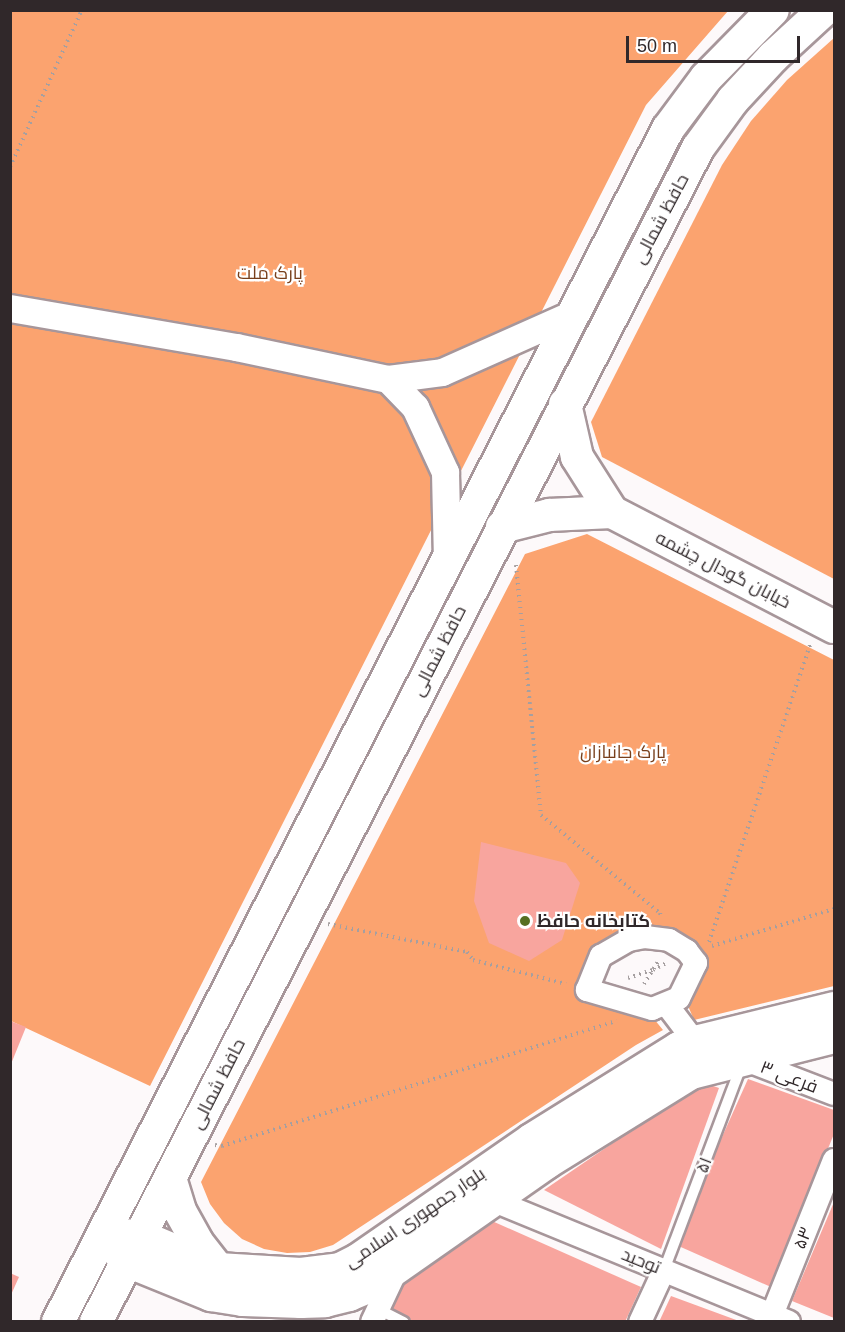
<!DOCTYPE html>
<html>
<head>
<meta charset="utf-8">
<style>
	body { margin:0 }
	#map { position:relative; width:845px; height:1332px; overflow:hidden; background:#fdf9fa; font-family:Arial,Cairo,sans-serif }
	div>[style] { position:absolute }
	.forest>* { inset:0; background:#fba36f }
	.building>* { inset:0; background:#f8a59e }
	.path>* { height:4px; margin-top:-2px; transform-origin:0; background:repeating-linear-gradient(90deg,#a59fa0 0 1.5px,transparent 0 6px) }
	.roads { filter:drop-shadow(2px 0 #a7969a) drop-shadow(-2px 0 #a7969a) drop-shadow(0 2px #a7969a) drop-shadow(0 -2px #a7969a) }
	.service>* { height:10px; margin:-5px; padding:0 5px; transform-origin:5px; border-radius:5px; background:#fff }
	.minor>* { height:22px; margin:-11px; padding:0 11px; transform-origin:11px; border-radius:11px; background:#fff }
	.tertiary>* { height:27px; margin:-13.5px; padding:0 13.5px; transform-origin:13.5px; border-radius:13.5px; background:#fff }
	.secondary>* { height:32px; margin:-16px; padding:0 16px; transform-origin:16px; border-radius:16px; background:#fff }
	.dots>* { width:16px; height:16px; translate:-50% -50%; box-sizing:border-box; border:3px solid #fff; border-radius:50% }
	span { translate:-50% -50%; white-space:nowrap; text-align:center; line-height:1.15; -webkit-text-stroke:4.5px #fff; paint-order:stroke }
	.street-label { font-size:18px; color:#30282a }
	.park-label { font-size:18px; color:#783f1b }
	.poi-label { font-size:18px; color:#30282a; font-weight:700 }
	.left { translate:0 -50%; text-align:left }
	.frame { position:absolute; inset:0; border:12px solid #30282a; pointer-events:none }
	.scale { position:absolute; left:626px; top:36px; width:174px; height:27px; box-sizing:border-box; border:3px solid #30282a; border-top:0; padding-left:8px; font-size:18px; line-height:21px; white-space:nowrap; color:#30282a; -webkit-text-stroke:4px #fff; paint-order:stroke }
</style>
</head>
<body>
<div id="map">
	<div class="forest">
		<i style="clip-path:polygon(10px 11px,728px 11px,646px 105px,150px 1086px,11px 1021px)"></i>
		<i style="clip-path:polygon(834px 38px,834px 579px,602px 457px,591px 422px,722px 165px,751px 121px,787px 80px)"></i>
		<i style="clip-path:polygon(587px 534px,834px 660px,834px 986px,694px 1020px,686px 1001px,704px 956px,662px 929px,582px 981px,654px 1019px,663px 1030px,636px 1045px,333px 1245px,310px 1252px,287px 1253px,264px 1249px,242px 1239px,224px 1223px,210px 1204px,201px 1182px,525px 554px)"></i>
	</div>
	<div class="building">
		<i style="clip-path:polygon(481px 842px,566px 863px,580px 883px,562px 940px,529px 961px,489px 943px,474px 901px)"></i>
		<i style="clip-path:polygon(10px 1021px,26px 1027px,11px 1064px,10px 1064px)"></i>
		<i style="clip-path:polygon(748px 1079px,834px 1110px,834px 1134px,771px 1287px,674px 1244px)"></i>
		<i style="clip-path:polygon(702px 1082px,719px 1088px,661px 1249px,544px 1190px)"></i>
		<i style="clip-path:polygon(834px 1202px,834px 1318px,792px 1301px)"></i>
		<i style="clip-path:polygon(492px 1221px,641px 1287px,625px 1322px,387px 1322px,407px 1275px)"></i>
		<i style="clip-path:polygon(10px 1273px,19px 1277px,10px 1297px)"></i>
		<i style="clip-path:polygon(671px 1296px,739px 1321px,739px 1322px,659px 1322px)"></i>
	</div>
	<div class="path">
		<i style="left:10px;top:167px;width:173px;rotate:-65.4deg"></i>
		<i style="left:516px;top:565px;width:251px;rotate:84.3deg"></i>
		<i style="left:541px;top:815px;width:154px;rotate:39.5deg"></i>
		<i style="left:660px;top:913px;width:4px;rotate:76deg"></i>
		<i style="left:328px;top:924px;width:142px;rotate:11.4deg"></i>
		<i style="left:467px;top:952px;width:10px;rotate:53deg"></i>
		<i style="left:473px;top:960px;width:96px;rotate:14.5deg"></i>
		<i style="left:709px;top:942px;width:316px;rotate:-71.2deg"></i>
		<i style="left:712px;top:946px;width:127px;rotate:-16.9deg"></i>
		<i style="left:628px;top:978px;width:26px;rotate:-18deg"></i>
		<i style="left:653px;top:970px;width:15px;rotate:-28deg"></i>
		<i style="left:644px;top:984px;width:28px;rotate:-58deg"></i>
		<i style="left:215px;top:1145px;width:7px;rotate:8deg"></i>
		<i style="left:222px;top:1146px;width:414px;rotate:-17.6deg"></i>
	</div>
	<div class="roads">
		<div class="service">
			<i style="left:664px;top:1270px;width:218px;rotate:-69.3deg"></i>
			<i style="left:378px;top:1309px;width:29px;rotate:27deg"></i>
		</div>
		<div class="minor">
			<i style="left:645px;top:937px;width:24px;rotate:7deg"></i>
			<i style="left:669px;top:940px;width:21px;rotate:31deg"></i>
			<i style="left:687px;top:951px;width:15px;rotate:53deg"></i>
			<i style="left:696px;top:963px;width:39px;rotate:116deg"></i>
			<i style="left:679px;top:998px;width:29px;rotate:158deg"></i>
			<i style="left:652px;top:1009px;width:68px;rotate:-163.7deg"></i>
			<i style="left:587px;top:990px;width:37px;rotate:-68deg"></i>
			<i style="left:601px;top:956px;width:32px;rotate:-30deg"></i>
			<i style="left:629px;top:940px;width:16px;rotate:-11deg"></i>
			<i style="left:667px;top:1005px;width:46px;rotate:52.9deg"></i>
			<i style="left:743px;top:1059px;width:97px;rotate:21deg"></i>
			<i style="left:492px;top:1200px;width:321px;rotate:22.3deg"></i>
			<i style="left:772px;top:1315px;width:167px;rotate:-68.2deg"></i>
			<i style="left:372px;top:1322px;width:59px;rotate:-64.7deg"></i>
			<i style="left:640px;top:1322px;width:57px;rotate:-65.2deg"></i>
		</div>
		<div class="tertiary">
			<i style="left:10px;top:308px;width:229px;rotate:9.8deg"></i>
			<i style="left:236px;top:347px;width:155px;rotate:11.9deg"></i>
			<i style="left:388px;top:379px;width:54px;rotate:-7.4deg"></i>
			<i style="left:442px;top:372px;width:142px;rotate:-24deg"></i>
			<i style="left:388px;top:379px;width:39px;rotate:46deg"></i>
			<i style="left:415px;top:407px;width:72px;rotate:65.2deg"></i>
			<i style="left:445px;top:472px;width:88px;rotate:88.7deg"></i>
		</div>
		<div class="secondary">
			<i style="left:565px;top:404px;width:54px;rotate:77.2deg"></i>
			<i style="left:577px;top:457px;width:65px;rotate:57.5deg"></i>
			<i style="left:612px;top:512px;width:250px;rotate:27.4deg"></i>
			<i style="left:502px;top:527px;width:49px;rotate:-14.3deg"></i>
			<i style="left:549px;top:515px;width:63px;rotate:-2.7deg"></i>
			<i style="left:170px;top:1178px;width:34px;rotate:73deg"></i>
			<i style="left:180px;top:1211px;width:35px;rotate:61deg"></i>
			<i style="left:197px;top:1242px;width:34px;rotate:52deg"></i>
			<i style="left:119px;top:1235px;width:21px;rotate:3deg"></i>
			<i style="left:140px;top:1236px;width:85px;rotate:22.9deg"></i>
			<i style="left:218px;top:1269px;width:83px;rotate:3.4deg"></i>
			<i style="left:301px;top:1274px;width:39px;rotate:-7deg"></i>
			<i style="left:340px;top:1269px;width:20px;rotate:-27deg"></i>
			<i style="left:358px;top:1260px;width:211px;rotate:-34.7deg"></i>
			<i style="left:531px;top:1140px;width:174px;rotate:-31.9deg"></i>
			<i style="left:679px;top:1048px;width:17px;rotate:-21deg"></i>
			<i style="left:695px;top:1042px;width:143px;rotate:-13.7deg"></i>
			<i style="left:113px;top:1246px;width:21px;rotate:47deg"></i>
			<i style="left:127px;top:1261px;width:91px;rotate:22deg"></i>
			<i style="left:211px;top:1295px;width:32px;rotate:9deg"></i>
			<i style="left:243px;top:1300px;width:58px;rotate:2deg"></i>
			<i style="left:301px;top:1302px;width:24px;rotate:-2deg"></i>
			<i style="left:325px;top:1301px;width:25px;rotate:-14deg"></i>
			<i style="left:349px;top:1295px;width:25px;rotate:-23deg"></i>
			<i style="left:372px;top:1285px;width:213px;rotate:-35deg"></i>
			<i style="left:546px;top:1163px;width:171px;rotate:-31.8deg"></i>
			<i style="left:691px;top:1073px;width:147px;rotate:-14.1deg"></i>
			<i style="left:58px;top:1322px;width:1340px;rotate:-62.92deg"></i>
			<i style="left:668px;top:129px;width:64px;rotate:-53.3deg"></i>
			<i style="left:706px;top:78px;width:95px;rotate:-45.4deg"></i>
			<i style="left:96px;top:1322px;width:1319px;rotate:-62.85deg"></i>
			<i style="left:698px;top:148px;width:59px;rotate:-53.9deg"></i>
			<i style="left:733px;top:100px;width:59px;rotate:-47.1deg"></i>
			<i style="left:773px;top:57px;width:69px;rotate:-42.7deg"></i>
		</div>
	</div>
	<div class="dots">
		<i style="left:525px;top:921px;background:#566f22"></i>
	</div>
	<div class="street-label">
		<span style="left:661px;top:219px;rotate:-62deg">حافظ شمالی</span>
		<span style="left:723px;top:570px;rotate:27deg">خیابان گودال چشمه</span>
		<span style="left:439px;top:651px;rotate:-63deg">حافظ شمالی</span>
		<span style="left:789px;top:1077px;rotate:21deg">فرعی ۳</span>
		<span style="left:218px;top:1084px;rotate:-63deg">حافظ شمالی</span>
		<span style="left:704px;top:1165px;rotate:-69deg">۵۱</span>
		<span style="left:415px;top:1218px;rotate:-34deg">بلوار جمهوری اسلامی</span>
		<span style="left:803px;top:1238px;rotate:-68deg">۵۳</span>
		<span style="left:641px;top:1261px;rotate:22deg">توحید</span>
	</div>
	<div class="park-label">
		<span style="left:270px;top:273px">پارک ملت</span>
		<span style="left:623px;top:752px">پارک جانبازان</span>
	</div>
	<div class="poi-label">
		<span class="left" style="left:537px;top:921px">کتابخانه حافظ</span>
	</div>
	<div class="frame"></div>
	<div class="scale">50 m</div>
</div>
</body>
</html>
